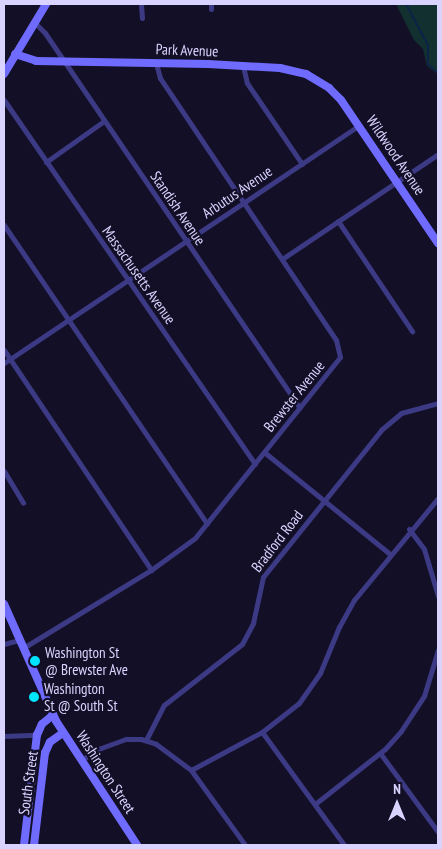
<!DOCTYPE html>
<html>
<head>
<meta charset="utf-8">
<style>
	body { margin:0 }
	#map { position:relative; width:442px; height:849px; overflow:hidden; background:#130f26; font-family:"PT Sans Narrow",sans-serif }
	div>[style] { position:absolute }
	.green>* { inset:0; background:#12302f }
	.stream>* { height:2px; margin:-1px; padding:0 1px; transform-origin:1px; border-radius:1px; background:#0c2248 }
	.street>* { height:5px; margin:-2.5px; padding:0 2.5px; transform-origin:2.5px; border-radius:2.5px; background:#3d3a85 }
	.secondary>* { height:8px; margin:-4px; padding:0 4px; transform-origin:4px; border-radius:4px; background:#6f6bff }
	.dots>* { width:14px; height:14px; translate:-50% -50%; box-sizing:border-box; border:2px solid #130f26; border-radius:50% }
	span { translate:-50% -50%; white-space:nowrap; text-align:center; line-height:1.15; -webkit-text-stroke:4.5px #130f26; paint-order:stroke }
	.street-label { font-size:15px; color:#d9d4ff }
	.poi-label { font-size:15px; color:#d9d4ff }
	.left { translate:0 -50%; text-align:left }
	.frame { position:absolute; inset:0; border:5px solid #d9d4ff; pointer-events:none }
	.north { position:absolute; left:372px; top:779px; width:50px; height:50px; -webkit-text-stroke:4px #130f26; paint-order:stroke; rotate:0deg; font-size:14px; font-weight:700; line-height:20px; text-align:center; color:#d9d4ff }
	.north::after { content:''; display:block; margin:auto; width:18px; height:22px; background:#d9d4ff; clip-path:polygon(50% 0,100% 100%,50% 72%,0 100%) }
</style>
</head>
<body>
<div id="map">
	<div class="green">
		<i style="clip-path:polygon(396px 4px,438px 4px,438px 74px,427px 66px,423px 49px,414px 40px)"></i>
	</div>
	<div class="stream">
		<i style="left:406px;top:4px;width:47px;rotate:61.8deg"></i>
		<i style="left:428px;top:45px;width:19px;rotate:90deg"></i>
		<i style="left:428px;top:64px;width:13px;rotate:42deg"></i>
	</div>
	<div class="street">
		<i style="left:141px;top:4px;width:14px;rotate:86deg"></i>
		<i style="left:211px;top:4px;width:5px;rotate:90deg"></i>
		<i style="left:34px;top:22px;width:16px;rotate:45deg"></i>
		<i style="left:45px;top:33px;width:453px;rotate:55.8deg"></i>
		<i style="left:243px;top:66px;width:17px;rotate:77deg"></i>
		<i style="left:247px;top:83px;width:98px;rotate:55.8deg"></i>
		<i style="left:4px;top:100px;width:442px;rotate:55.4deg"></i>
		<i style="left:46px;top:162px;width:71px;rotate:-35.3deg"></i>
		<i style="left:338px;top:221px;width:133px;rotate:56.1deg"></i>
		<i style="left:4px;top:225px;width:361px;rotate:55.8deg"></i>
		<i style="left:282px;top:259px;width:188px;rotate:-33.9deg"></i>
		<i style="left:4px;top:350px;width:265px;rotate:56.2deg"></i>
		<i style="left:4px;top:363px;width:427px;rotate:-33.8deg"></i>
		<i style="left:264px;top:452px;width:162px;rotate:39deg"></i>
		<i style="left:4px;top:471px;width:37px;rotate:59deg"></i>
		<i style="left:409px;top:529px;width:25px;rotate:53deg"></i>
		<i style="left:424px;top:549px;width:49px;rotate:73.4deg"></i>
		<i style="left:4px;top:644px;width:16px;rotate:-15deg"></i>
		<i style="left:23px;top:648px;width:150px;rotate:-31.4deg"></i>
		<i style="left:151px;top:570px;width:54px;rotate:-36deg"></i>
		<i style="left:195px;top:538px;width:232px;rotate:-51.3deg"></i>
		<i style="left:340px;top:357px;width:17px;rotate:-103deg"></i>
		<i style="left:336px;top:340px;width:316px;rotate:-123.9deg"></i>
		<i style="left:160px;top:78px;width:16px;rotate:-105deg"></i>
		<i style="left:262px;top:732px;width:140px;rotate:54deg"></i>
		<i style="left:4px;top:736px;width:33px;rotate:-2deg"></i>
		<i style="left:146px;top:740px;width:39px;rotate:-63deg"></i>
		<i style="left:164px;top:705px;width:99px;rotate:-38deg"></i>
		<i style="left:242px;top:644px;width:24px;rotate:-62deg"></i>
		<i style="left:253px;top:623px;width:47px;rotate:-77.7deg"></i>
		<i style="left:263px;top:577px;width:189px;rotate:-51.2deg"></i>
		<i style="left:381px;top:430px;width:26px;rotate:-40deg"></i>
		<i style="left:401px;top:413px;width:38px;rotate:-15deg"></i>
		<i style="left:380px;top:753px;width:98px;rotate:53.7deg"></i>
		<i style="left:81px;top:760px;width:23px;rotate:-31deg"></i>
		<i style="left:101px;top:748px;width:27px;rotate:-20deg"></i>
		<i style="left:126px;top:739px;width:15px"></i>
		<i style="left:141px;top:739px;width:16px;rotate:18deg"></i>
		<i style="left:156px;top:744px;width:44px;rotate:36.6deg"></i>
		<i style="left:191px;top:770px;width:92px;rotate:54.2deg"></i>
		<i style="left:191px;top:770px;width:81px;rotate:-28.2deg"></i>
		<i style="left:262px;top:732px;width:47px;rotate:-38.1deg"></i>
		<i style="left:299px;top:703px;width:37px;rotate:-55deg"></i>
		<i style="left:320px;top:673px;width:50px;rotate:-67.6deg"></i>
		<i style="left:339px;top:627px;width:31px;rotate:-61deg"></i>
		<i style="left:354px;top:600px;width:132px;rotate:-50.5deg"></i>
		<i style="left:315px;top:804px;width:89px;rotate:-38.2deg"></i>
		<i style="left:385px;top:749px;width:24px;rotate:-48deg"></i>
		<i style="left:401px;top:731px;width:42px;rotate:-56.7deg"></i>
		<i style="left:424px;top:696px;width:48px;rotate:-73.1deg"></i>
	</div>
	<div class="secondary">
		<i style="left:15px;top:54px;width:22px;rotate:18deg"></i>
		<i style="left:36px;top:61px;width:172px;rotate:1deg"></i>
		<i style="left:208px;top:64px;width:72px;rotate:3.2deg"></i>
		<i style="left:280px;top:68px;width:27px;rotate:13deg"></i>
		<i style="left:306px;top:74px;width:27px;rotate:31deg"></i>
		<i style="left:329px;top:88px;width:17px;rotate:45deg"></i>
		<i style="left:341px;top:100px;width:173px;rotate:55.9deg"></i>
		<i style="left:4px;top:74px;width:82px;rotate:-59deg"></i>
		<i style="left:4px;top:604px;width:128px;rotate:66deg"></i>
		<i style="left:56px;top:721px;width:148px;rotate:56.8deg"></i>
		<i style="left:24px;top:845px;width:111px;rotate:-83.3deg"></i>
		<i style="left:37px;top:735px;width:12px;rotate:-66deg"></i>
		<i style="left:42px;top:724px;width:14px;rotate:-39deg"></i>
		<i style="left:34px;top:845px;width:93px;rotate:-83.2deg"></i>
		<i style="left:45px;top:753px;width:12px;rotate:-66deg"></i>
		<i style="left:50px;top:742px;width:16px;rotate:-35deg"></i>
	</div>
	<div class="dots">
		<i style="left:35px;top:661px;background:#00e5ff"></i>
		<i style="left:34px;top:697px;background:#00e5ff"></i>
	</div>
	<div class="street-label">
		<span style="left:187px;top:50px;rotate:2deg">Park Avenue</span>
		<span style="left:396px;top:155px;rotate:56deg">Wildwood Avenue</span>
		<span style="left:237px;top:192px;rotate:-34deg">Arbutus Avenue</span>
		<span style="left:178px;top:208px;rotate:56deg">Standish Avenue</span>
		<span style="left:139px;top:275px;rotate:55deg">Massachusetts Avenue</span>
		<span style="left:294px;top:396px;rotate:-51deg">Brewster Avenue</span>
		<span style="left:277px;top:541px;rotate:-52deg">Bradford Road</span>
		<span style="left:106px;top:772px;rotate:57deg">Washington Street</span>
		<span style="left:28px;top:783px;rotate:-82deg">South Street</span>
	</div>
	<div class="poi-label">
		<span class="left" style="left:45px;top:661px">Washington St<br>@ Brewster Ave</span>
		<span class="left" style="left:44px;top:697px">Washington<br>St @ South St</span>
	</div>
	<div class="frame"></div>
	<div class="north">N</div>
</div>
</body>
</html>
